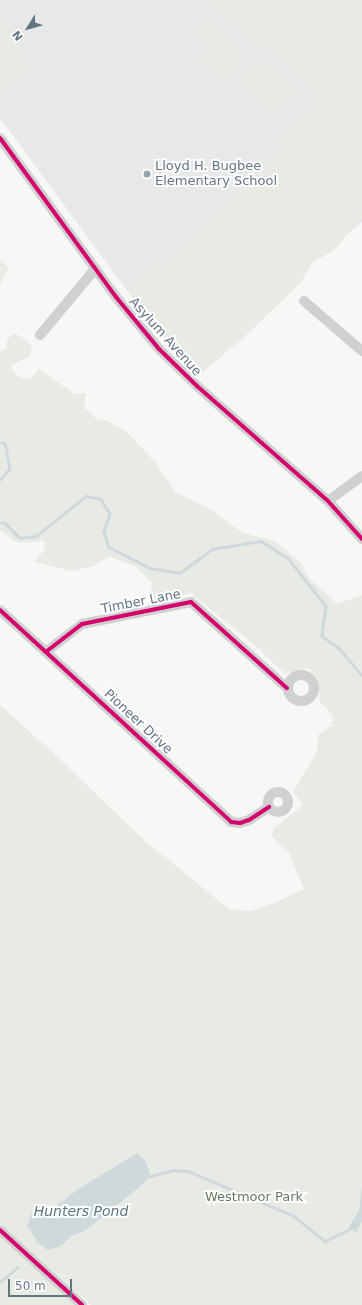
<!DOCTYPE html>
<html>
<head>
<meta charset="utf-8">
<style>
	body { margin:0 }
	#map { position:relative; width:362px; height:1305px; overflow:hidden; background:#f7f7f6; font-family:"DejaVu Sans",sans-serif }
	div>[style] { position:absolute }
	.built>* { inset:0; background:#e7e9e8 }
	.green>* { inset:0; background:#e7ebe4 }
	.water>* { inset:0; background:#cfd8db }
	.stream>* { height:2.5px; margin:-1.25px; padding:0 1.25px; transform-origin:1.25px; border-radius:1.25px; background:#cfd8db }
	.minor>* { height:10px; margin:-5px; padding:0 5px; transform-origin:5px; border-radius:5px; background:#cfd1d1 }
	.minor>.ring { margin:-5px; padding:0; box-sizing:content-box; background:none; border:10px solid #cfd1d1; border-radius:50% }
	.cycleway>* { height:4px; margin:-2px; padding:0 2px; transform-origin:2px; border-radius:2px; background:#d6006c }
	.dots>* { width:11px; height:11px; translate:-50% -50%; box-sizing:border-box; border:2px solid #fff; border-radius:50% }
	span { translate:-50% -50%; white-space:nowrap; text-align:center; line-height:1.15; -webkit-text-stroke:4px #fff; paint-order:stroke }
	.poi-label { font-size:13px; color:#627682 }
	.left { translate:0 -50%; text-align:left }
	.street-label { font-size:13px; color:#627682 }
	.park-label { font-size:13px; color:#677a61 }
	.water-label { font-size:14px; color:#5d767c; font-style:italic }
	.north { position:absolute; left:8px; top:8px; width:40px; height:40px; -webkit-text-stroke:3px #fff; paint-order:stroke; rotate:233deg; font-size:11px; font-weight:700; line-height:16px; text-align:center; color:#627682 }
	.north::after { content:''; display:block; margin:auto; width:14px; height:18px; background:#627682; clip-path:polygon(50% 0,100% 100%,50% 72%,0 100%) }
	.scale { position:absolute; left:8px; top:1279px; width:64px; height:18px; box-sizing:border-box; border:2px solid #627682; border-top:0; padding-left:5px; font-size:12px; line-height:14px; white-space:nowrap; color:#627682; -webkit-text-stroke:3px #fff; paint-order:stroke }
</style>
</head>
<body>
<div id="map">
	<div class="built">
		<i style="clip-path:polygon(0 0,236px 0,362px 112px,362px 222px,186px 360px,170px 345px,128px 292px,0 118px)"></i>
	</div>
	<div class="green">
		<i style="clip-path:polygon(201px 0,362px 0,362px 218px,334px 250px,312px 263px,301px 282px,286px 297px,240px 341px,200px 374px,156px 329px,128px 292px,212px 218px,313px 108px,311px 88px,249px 36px)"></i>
		<i style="clip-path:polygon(210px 18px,242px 53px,242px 62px,225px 81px,201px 62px,210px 49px,200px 30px)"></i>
		<i style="clip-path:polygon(0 21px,35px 71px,0 88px)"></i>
		<i style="clip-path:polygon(258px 59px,295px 90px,274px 116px,237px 84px)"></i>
		<i style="clip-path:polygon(0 260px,9px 268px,0 284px)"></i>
		<i style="clip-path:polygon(15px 333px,32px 346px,30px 356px,12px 365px,12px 370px,19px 377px,30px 379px,39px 369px,75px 394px,86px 393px,84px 408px,99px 421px,106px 420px,126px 431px,156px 463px,176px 493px,205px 506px,243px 533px,275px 541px,301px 563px,309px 578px,337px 604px,362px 595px,362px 1305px,91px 1305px,0 1223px,0 705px,49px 749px,145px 841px,229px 909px,250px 911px,277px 902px,304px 889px,289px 853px,271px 836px,274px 828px,303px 805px,293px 792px,317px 752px,318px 735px,332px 725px,332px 715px,320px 702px,318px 679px,308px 668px,285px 674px,259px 649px,191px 593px,154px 602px,150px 598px,152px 583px,136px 567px,109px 556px,94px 566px,71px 571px,34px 562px,45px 549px,44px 541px,18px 543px,0 530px,0 351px,6px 349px,7px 339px)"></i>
		<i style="clip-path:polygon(0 1237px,68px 1298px,76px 1305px,0 1305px)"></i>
	</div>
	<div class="water">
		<i style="clip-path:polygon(137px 1153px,145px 1161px,149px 1170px,149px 1177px,143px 1184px,86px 1230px,71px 1236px,61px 1246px,48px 1250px,35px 1241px,37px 1240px,27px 1226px,32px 1212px,39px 1208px,50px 1211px,77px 1190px)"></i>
		<i style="clip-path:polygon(362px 1185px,362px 1221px,356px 1233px,349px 1226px,359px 1211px)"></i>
	</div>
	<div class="stream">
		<i style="left:0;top:443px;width:5px"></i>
		<i style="left:5px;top:443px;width:26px;rotate:79deg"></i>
		<i style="left:10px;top:469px;width:15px;rotate:132deg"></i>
		<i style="left:0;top:523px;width:5px"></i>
		<i style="left:5px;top:523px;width:21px;rotate:45deg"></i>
		<i style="left:20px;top:538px;width:16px;rotate:-7deg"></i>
		<i style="left:36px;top:536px;width:64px;rotate:-38.7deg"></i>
		<i style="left:86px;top:496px;width:15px;rotate:11deg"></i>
		<i style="left:101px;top:499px;width:17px;rotate:59deg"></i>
		<i style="left:110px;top:514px;width:18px;rotate:109deg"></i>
		<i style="left:104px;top:531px;width:17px;rotate:73deg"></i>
		<i style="left:109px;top:547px;width:46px;rotate:27.1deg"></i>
		<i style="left:150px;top:568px;width:30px;rotate:9deg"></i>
		<i style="left:180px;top:573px;width:40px;rotate:-37deg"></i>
		<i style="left:212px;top:549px;width:50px;rotate:-9.3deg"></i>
		<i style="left:261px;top:541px;width:32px;rotate:32deg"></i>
		<i style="left:288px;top:558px;width:61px;rotate:51.6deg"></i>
		<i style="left:326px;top:606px;width:30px;rotate:98deg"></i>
		<i style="left:322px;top:636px;width:21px;rotate:35deg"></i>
		<i style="left:339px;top:648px;width:35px;rotate:50deg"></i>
		<i style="left:146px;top:1177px;width:29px;rotate:-14deg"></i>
		<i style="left:174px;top:1170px;width:14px;rotate:4deg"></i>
		<i style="left:188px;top:1171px;width:115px;rotate:23deg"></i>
		<i style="left:294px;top:1216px;width:40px;rotate:39deg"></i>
		<i style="left:325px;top:1241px;width:32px;rotate:-26deg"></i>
		<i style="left:0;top:1282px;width:23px;rotate:-40deg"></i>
	</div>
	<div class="minor">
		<i style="left:0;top:138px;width:197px;rotate:53.9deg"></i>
		<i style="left:116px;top:297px;width:67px;rotate:50.4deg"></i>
		<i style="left:159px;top:349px;width:53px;rotate:44.2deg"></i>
		<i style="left:197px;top:386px;width:174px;rotate:41.3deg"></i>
		<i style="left:328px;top:501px;width:51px;rotate:48.2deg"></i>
		<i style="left:304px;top:301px;width:77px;rotate:40.8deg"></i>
		<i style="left:40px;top:335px;width:86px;rotate:-50.2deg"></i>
		<i style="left:328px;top:501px;width:42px;rotate:-36.3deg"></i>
		<i style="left:0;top:610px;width:314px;rotate:42.5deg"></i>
		<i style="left:231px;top:822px;width:9px;rotate:6deg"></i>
		<i style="left:240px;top:823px;width:9px;rotate:-18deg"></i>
		<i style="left:249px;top:820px;width:24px;rotate:-33deg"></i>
		<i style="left:47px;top:651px;width:44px;rotate:-37.6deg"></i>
		<i style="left:82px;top:624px;width:111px;rotate:-11.4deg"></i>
		<i style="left:191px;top:602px;width:129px;rotate:41.9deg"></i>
		<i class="ring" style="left:288px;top:675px;width:16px;height:16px"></i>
		<i class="ring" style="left:268px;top:792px;width:10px;height:10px"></i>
		<i style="left:0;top:1230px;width:111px;rotate:42.4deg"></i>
	</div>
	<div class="cycleway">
		<i style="left:0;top:138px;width:197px;rotate:53.9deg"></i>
		<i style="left:116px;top:297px;width:67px;rotate:50.4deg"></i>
		<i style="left:159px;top:349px;width:53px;rotate:44.2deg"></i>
		<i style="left:197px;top:386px;width:174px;rotate:41.3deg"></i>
		<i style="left:328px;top:501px;width:51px;rotate:48.2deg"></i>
		<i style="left:0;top:610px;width:314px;rotate:42.5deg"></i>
		<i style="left:231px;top:822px;width:9px;rotate:6deg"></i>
		<i style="left:240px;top:823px;width:9px;rotate:-18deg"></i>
		<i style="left:249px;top:820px;width:24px;rotate:-33deg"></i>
		<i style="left:47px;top:651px;width:44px;rotate:-37.6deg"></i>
		<i style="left:82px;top:624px;width:111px;rotate:-11.4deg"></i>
		<i style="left:191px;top:602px;width:129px;rotate:41.9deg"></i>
		<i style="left:0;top:1230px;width:111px;rotate:42.4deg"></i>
	</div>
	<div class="dots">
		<i style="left:147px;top:174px;background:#96a3ab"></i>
	</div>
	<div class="poi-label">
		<span class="left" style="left:155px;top:174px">Lloyd H. Bugbee<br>Elementary School</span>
	</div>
	<div class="street-label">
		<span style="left:165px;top:337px;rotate:48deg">Asylum Avenue</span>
		<span style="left:141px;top:602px;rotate:-11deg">Timber Lane</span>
		<span style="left:138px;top:722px;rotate:43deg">Pioneer Drive</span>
	</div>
	<div class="park-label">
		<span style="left:254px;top:1197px">Westmoor Park</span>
	</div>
	<div class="water-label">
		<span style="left:81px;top:1211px">Hunters Pond</span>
	</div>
	<div class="north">N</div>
	<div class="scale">50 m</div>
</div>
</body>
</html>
